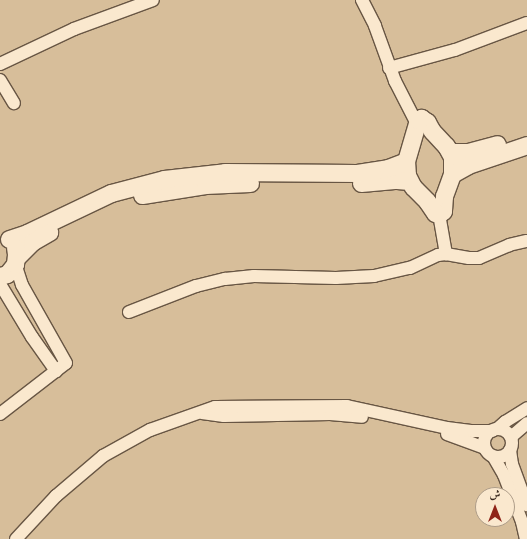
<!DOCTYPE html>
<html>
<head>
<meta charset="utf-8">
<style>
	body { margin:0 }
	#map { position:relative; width:527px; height:539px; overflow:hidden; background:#f7dcb3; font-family:Vollkorn,Amiri,serif }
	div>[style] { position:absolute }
	.green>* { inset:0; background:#d7be9a }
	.roads { filter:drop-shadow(1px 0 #685644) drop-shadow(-1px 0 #685644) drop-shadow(0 1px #685644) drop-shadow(0 -1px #685644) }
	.street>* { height:12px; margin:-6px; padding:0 6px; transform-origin:6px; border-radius:6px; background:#fae8ce }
	.street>.ring { margin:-6px; padding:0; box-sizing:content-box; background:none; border:12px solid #fae8ce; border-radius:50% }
	.secondary>* { height:17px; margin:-8.5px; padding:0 8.5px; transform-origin:8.5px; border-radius:8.5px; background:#fae8ce }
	span { translate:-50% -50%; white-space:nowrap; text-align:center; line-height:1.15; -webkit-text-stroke:3px #fae8ce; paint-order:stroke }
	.north { position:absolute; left:475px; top:487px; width:40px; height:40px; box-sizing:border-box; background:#fae8ce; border:1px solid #ad9c88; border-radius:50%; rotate:0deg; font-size:11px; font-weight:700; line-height:16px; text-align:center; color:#39291f }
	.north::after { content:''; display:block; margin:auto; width:14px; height:18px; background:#8f2418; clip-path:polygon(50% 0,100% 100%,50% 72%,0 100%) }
</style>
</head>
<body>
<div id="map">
	<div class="green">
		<i style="clip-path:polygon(evenodd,0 0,527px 0,527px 539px,0 539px,0 0,483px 495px,507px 495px,507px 519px,483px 519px,483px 495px)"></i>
	</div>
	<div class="roads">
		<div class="street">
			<i style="left:362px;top:0;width:29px;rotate:63deg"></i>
			<i style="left:375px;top:26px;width:59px;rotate:70deg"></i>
			<i style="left:395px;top:81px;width:48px;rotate:62.9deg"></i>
			<i style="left:0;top:64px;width:82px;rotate:-25.3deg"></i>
			<i style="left:74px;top:29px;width:84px;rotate:-20.2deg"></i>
			<i style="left:389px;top:68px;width:68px;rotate:-15.3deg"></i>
			<i style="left:455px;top:50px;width:77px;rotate:-20.6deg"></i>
			<i style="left:0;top:80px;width:27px;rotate:59deg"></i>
			<i style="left:439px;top:214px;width:41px;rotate:80.1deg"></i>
			<i style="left:0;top:284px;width:62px;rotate:58.9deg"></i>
			<i style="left:32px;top:337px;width:42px;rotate:54.8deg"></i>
			<i style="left:129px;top:312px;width:72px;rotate:-21.2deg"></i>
			<i style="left:196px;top:286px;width:30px;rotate:-14deg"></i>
			<i style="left:225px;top:279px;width:29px;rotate:-6deg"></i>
			<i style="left:254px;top:276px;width:82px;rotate:1.4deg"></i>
			<i style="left:336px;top:278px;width:38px;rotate:-3deg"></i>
			<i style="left:374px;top:276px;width:37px;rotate:-13deg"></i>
			<i style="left:410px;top:268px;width:31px;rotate:-25deg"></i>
			<i style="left:438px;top:255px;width:8px;rotate:-7deg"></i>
			<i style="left:446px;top:254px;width:23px;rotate:10deg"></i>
			<i style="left:469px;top:258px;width:10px"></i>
			<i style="left:479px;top:258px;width:33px;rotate:-23deg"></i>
			<i style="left:509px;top:245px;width:18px;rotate:-13deg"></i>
			<i style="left:202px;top:413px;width:22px;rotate:8deg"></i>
			<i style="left:224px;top:416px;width:106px;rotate:-1.1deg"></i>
			<i style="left:330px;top:414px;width:32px;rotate:5deg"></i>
			<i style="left:0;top:414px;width:83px;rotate:-37.7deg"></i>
			<i style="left:66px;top:363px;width:90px;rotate:-119.4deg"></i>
			<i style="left:22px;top:285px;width:22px;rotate:-108deg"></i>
			<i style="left:497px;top:429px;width:11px;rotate:-41deg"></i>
			<i style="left:505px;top:422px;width:26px;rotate:-32deg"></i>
			<i class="ring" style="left:484px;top:429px;width:16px;height:16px"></i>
			<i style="left:447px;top:434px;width:40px;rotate:20.2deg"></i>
			<i style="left:511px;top:437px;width:21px;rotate:-41deg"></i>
			<i style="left:510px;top:450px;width:14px;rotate:82deg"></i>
			<i style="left:512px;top:464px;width:44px;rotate:69.9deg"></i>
			<i style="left:493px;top:456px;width:22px;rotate:60deg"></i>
			<i style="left:504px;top:475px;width:50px;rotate:69deg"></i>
			<i style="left:522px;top:522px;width:17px;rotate:77deg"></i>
			<i style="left:16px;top:539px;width:59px;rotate:-47.1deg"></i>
			<i style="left:56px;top:496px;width:62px;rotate:-40.4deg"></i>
			<i style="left:103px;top:456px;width:54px;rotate:-29deg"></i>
			<i style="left:150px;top:430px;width:69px;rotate:-19.5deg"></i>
			<i style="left:215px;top:407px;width:132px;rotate:-0.4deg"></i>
			<i style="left:347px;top:406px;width:102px;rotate:12.4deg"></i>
			<i style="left:447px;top:428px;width:26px;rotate:7deg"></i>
			<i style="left:473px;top:431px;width:19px"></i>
		</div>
		<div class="secondary">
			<i style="left:421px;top:118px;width:7px;rotate:34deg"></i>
			<i style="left:427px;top:122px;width:10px;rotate:61deg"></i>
			<i style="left:432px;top:131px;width:21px;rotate:47deg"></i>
			<i style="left:446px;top:146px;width:13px;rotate:61deg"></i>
			<i style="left:452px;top:157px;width:17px;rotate:90deg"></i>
			<i style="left:452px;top:174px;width:23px;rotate:110deg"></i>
			<i style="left:444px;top:196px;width:15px;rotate:94deg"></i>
			<i style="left:443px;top:211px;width:5px;rotate:143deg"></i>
			<i style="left:439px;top:214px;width:4px;rotate:-166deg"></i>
			<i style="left:435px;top:213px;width:14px;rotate:-124deg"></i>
			<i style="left:427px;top:201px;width:20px;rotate:-135deg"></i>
			<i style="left:413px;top:187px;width:13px;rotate:-117deg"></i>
			<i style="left:407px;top:175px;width:14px;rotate:-94deg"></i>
			<i style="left:406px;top:161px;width:43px;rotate:-73.7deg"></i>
			<i style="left:418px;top:120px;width:4px;rotate:-34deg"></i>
			<i style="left:450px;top:152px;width:18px"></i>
			<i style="left:468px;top:152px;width:30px;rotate:-15deg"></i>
			<i style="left:452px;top:174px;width:18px;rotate:-29deg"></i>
			<i style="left:468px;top:165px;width:62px;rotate:-18.7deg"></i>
			<i style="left:361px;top:183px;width:36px;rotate:-5deg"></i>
			<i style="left:397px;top:180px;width:12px;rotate:5deg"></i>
			<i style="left:142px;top:195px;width:64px;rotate:-9deg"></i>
			<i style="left:205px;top:185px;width:45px;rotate:-2.5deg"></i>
			<i style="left:9px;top:239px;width:19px;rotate:-18deg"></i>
			<i style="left:27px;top:233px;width:93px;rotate:-25.5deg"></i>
			<i style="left:111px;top:193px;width:55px;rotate:-14.8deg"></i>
			<i style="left:164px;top:179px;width:61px;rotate:-6.5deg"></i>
			<i style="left:225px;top:172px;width:132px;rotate:0.4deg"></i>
			<i style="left:357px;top:173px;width:31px;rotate:-9deg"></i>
			<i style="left:388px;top:168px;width:19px;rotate:-21deg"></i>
			<i style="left:16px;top:258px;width:23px;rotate:-45deg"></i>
			<i style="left:32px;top:242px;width:20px;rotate:-30deg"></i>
			<i style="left:0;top:276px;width:7px;rotate:-16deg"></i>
			<i style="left:7px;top:274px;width:13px;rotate:-51deg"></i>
			<i style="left:15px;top:264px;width:10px;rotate:-84deg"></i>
			<i style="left:16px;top:254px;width:7px;rotate:-98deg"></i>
		</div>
	</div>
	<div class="north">ش</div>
</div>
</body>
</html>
